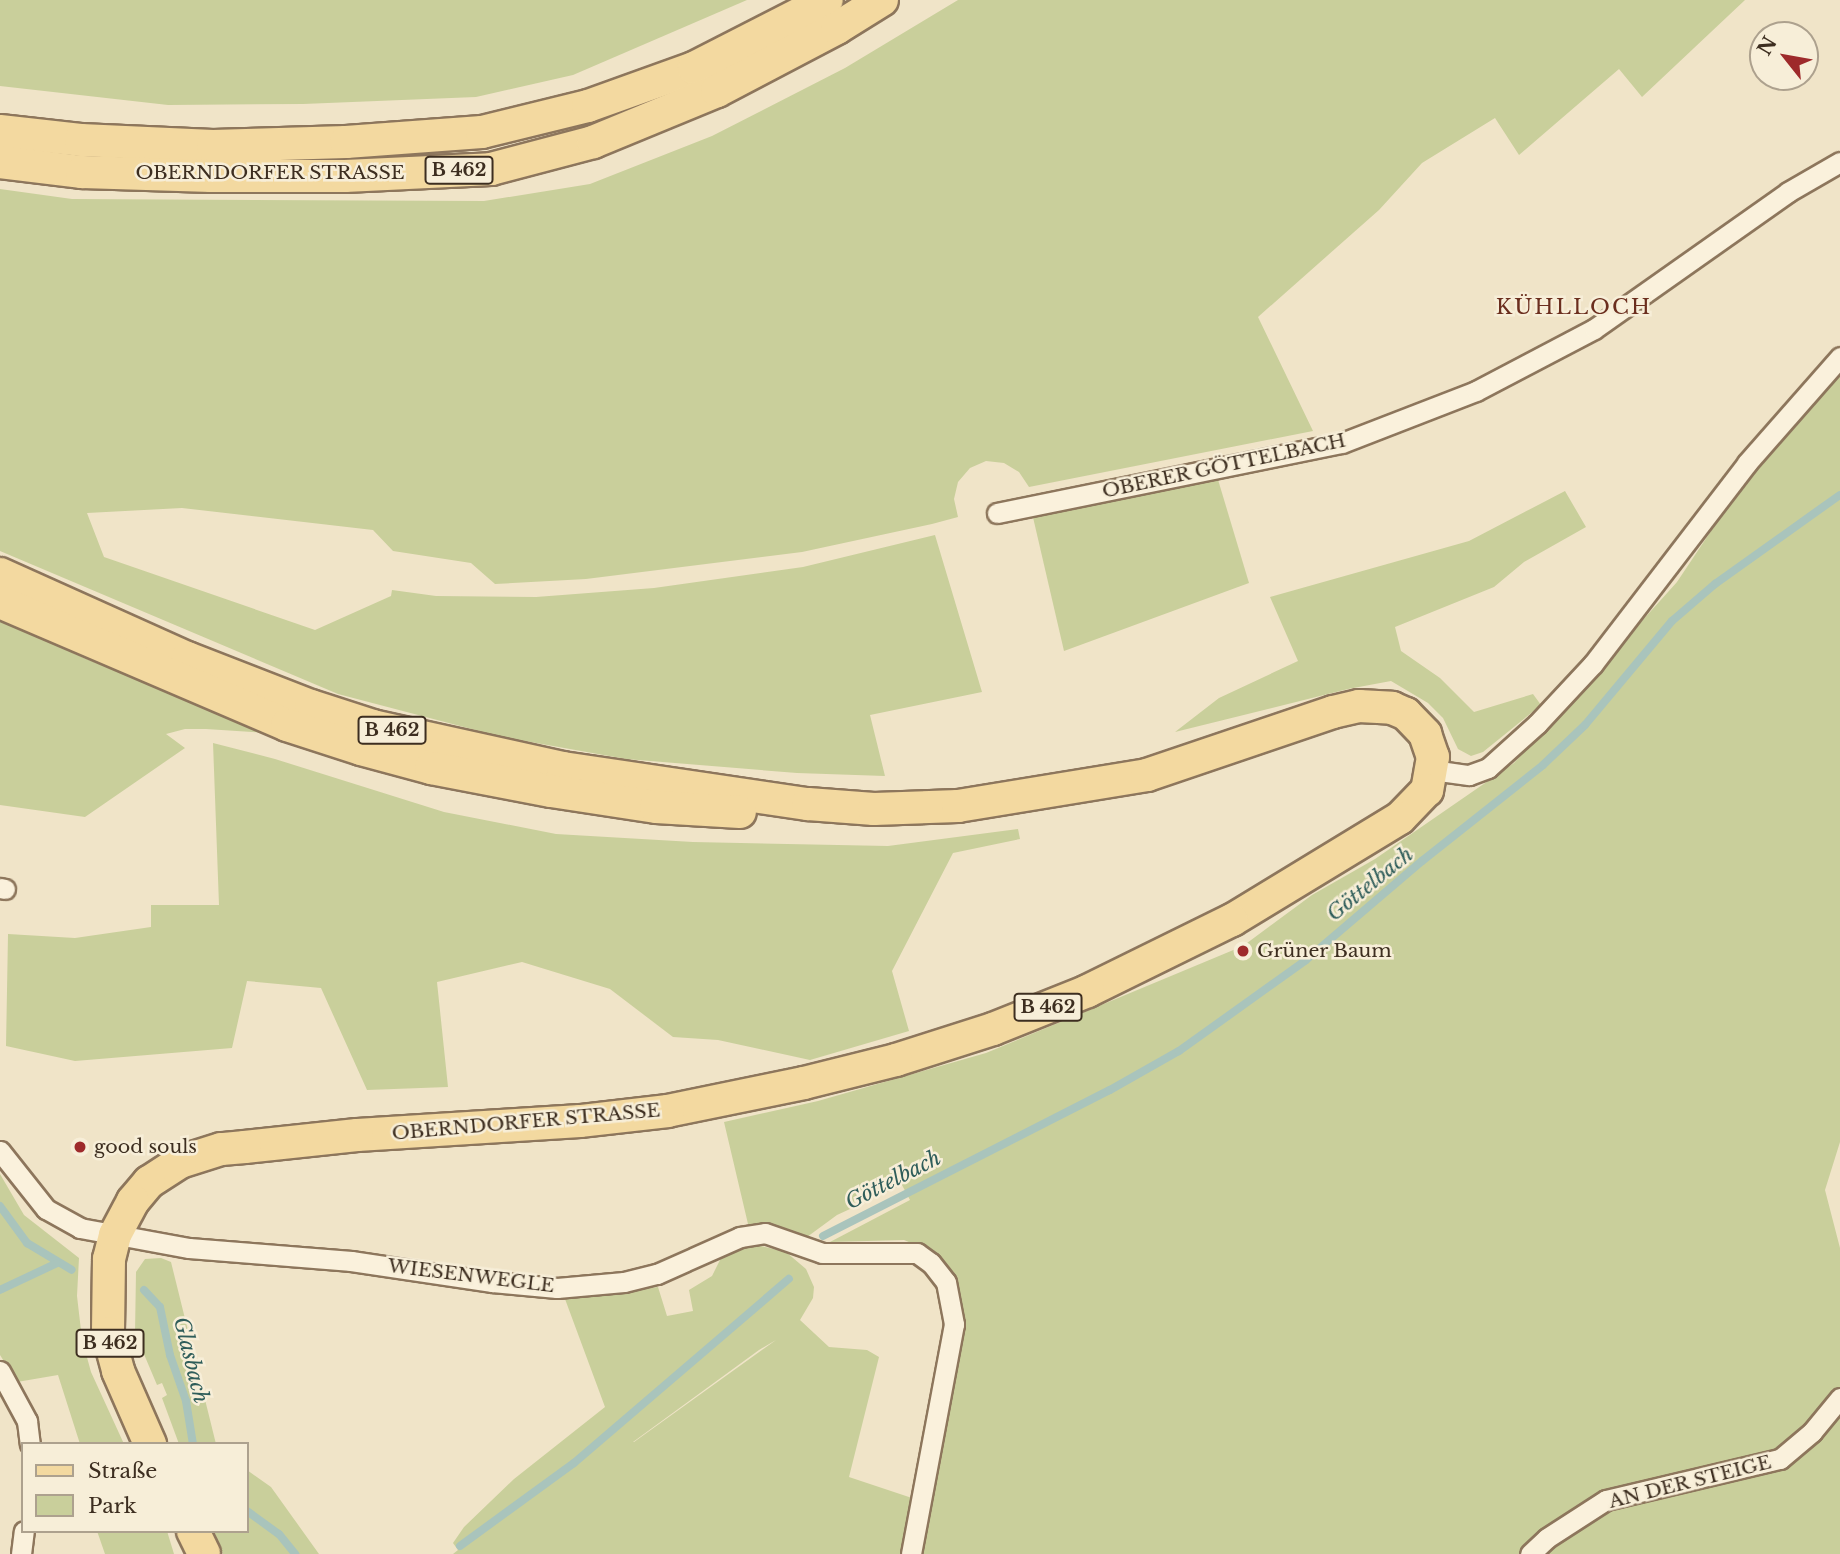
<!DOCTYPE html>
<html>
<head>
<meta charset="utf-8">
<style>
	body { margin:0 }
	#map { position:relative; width:1840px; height:1554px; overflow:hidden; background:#f0e4c8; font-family:"Libre Baskerville",serif }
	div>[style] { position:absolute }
	.green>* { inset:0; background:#c9cf9b }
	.stream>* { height:8px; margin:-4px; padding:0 4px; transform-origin:4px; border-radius:4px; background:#a9c4bc }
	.roads { filter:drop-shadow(2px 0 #8d765c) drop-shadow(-2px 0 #8d765c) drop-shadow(0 2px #8d765c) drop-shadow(0 -2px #8d765c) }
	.street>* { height:19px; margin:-9.5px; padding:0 9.5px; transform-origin:9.5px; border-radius:9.5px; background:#faf1dc }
	.primary>* { height:32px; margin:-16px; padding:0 16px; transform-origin:16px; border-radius:16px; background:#f3d9a0 }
	.dots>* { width:19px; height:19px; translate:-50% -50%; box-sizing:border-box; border:4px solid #f7eed8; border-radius:50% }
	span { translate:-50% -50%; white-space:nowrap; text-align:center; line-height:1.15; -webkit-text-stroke:5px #f7eed8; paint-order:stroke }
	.shield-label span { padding:2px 5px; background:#f7eed8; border:2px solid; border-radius:5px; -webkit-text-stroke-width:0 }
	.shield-label { font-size:18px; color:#3d2e20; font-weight:700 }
	.street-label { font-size:19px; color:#3d2e20 }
	.poi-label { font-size:19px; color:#3d2e20 }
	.left { translate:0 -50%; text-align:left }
	.neighbourhood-label { font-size:21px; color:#6b2e1e; letter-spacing:2px }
	.water-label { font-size:21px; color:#2f5d5a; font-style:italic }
	.legend { position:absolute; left:21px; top:1442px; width:228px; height:91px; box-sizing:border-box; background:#f7eed8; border:2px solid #ada18e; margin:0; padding:9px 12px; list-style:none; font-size:21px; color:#3d2e20 }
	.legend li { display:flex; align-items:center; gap:14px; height:35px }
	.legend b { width:35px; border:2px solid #ada18e }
	.north { position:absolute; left:1749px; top:21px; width:70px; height:70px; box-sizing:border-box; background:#f7eed8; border:2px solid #ada18e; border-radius:50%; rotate:301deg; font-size:19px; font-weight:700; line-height:28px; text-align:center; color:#3d2e20 }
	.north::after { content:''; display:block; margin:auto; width:24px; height:32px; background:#9e2a2b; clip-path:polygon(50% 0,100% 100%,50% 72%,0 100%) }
</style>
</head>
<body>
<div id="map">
	<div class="green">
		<i style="clip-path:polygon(0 0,747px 0,573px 75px,476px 97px,303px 104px,168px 105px,0 86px)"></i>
		<i style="clip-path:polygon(958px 0,1745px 0,1642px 97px,1619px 69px,1519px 155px,1495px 118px,1422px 163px,1379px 210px,1258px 317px,1313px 431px,1029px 487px,1019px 472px,1004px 463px,986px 461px,970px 468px,958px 482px,954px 499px,958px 517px,932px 524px,802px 552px,586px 579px,495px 584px,471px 563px,393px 551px,373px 530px,182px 508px,87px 513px,104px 557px,315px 630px,391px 596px,392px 590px,436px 596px,536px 597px,654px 588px,803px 567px,935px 535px,982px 692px,870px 715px,885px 776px,797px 773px,626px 759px,502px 737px,338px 694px,0 551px,0 189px,72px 199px,484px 201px,590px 184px,712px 136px,845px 68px)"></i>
		<i style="clip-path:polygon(1840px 369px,1840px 1142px,1825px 1190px,1840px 1248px,1840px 1554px,916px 1554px,954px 1387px,961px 1316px,921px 1247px,904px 1240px,830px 1242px,910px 1200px,902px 1185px,837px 1215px,807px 1237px,779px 1226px,748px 1224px,724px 1122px,818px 1101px,986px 1053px,1243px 946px,1312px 895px,1375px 859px,1514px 763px,1677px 582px,1729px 504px,1783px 432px)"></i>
		<i style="clip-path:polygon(1216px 473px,1249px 583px,1064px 651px,1032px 513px)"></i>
		<i style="clip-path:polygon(1565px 491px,1586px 527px,1524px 562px,1494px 587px,1395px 627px,1401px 651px,1440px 678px,1474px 712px,1533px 694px,1541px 705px,1483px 752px,1471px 756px,1458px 749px,1443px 718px,1428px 703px,1391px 681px,1348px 689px,1175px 732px,1219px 698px,1298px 661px,1270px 597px,1469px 541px)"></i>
		<i style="clip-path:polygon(0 620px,84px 658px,268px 733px,206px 729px,185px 729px,166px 734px,185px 748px,85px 817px,0 805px)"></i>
		<i style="clip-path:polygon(213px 743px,275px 759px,444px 812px,556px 834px,693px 842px,888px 846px,1018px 829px,1020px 839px,953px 853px,892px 971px,909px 1031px,810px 1060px,718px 1040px,673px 1037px,610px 989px,522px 962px,437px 982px,448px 1087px,367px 1090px,321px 988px,247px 981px,232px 1048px,75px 1061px,6px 1046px,8px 934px,75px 938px,151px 927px,151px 905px,219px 905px)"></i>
		<i style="clip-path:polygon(0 1174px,24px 1215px,79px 1258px,77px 1296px,82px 1339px,91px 1372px,124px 1444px,80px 1444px,58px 1375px,17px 1382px,0 1355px)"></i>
		<i style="clip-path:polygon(evenodd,753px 1244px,786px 1252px,806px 1269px,814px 1287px,813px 1298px,800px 1320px,829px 1347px,867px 1350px,879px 1357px,849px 1477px,918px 1500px,903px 1554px,453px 1554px,458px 1550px,453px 1543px,464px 1527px,514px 1479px,605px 1407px,565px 1299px,658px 1287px,667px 1316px,693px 1311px,689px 1290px,712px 1276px,723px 1254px,753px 1244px,776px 1340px,634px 1442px,633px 1442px,759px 1350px,776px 1340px)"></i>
		<i style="clip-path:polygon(161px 1258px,171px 1262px,216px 1444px,179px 1444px,162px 1398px,167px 1395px,162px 1383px,157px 1385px,135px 1333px,136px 1272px,145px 1259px)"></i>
		<i style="clip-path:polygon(247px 1470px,271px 1487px,319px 1554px,223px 1554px,214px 1531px,247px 1531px)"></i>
		<i style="clip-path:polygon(97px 1531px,167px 1531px,174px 1554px,105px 1554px)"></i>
	</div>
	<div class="stream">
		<i style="left:0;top:1206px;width:46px;rotate:53.9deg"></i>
		<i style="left:27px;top:1243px;width:52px;rotate:31deg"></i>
		<i style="left:823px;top:1236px;width:322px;rotate:-27deg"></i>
		<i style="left:1110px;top:1090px;width:79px;rotate:-29.5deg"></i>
		<i style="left:1179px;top:1051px;width:156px;rotate:-35.6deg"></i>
		<i style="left:1306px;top:960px;width:153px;rotate:-40.5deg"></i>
		<i style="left:1422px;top:861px;width:154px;rotate:-38.4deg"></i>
		<i style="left:1543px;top:765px;width:58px;rotate:-43.6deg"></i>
		<i style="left:1585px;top:725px;width:136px;rotate:-50.1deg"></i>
		<i style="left:1672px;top:621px;width:57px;rotate:-40.7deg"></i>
		<i style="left:1715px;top:584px;width:153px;rotate:-35.5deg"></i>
		<i style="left:0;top:1290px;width:63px;rotate:-25.3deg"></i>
		<i style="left:144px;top:1290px;width:23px;rotate:47deg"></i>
		<i style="left:160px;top:1307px;width:49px;rotate:78.2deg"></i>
		<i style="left:170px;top:1355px;width:49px;rotate:70.8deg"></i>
		<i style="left:186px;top:1401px;width:44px;rotate:80.8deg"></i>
		<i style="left:247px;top:1511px;width:39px;rotate:36deg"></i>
		<i style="left:279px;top:1534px;width:26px;rotate:51deg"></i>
		<i style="left:460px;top:1546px;width:141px;rotate:-36.1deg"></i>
		<i style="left:574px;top:1463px;width:283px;rotate:-40.6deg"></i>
	</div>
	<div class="roads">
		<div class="street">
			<i style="left:997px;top:513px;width:352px;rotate:-11.5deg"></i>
			<i style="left:1342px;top:443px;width:144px;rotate:-21.2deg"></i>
			<i style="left:1476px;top:391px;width:133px;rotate:-27.7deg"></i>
			<i style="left:1594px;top:329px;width:237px;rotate:-35.2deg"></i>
			<i style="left:1788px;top:192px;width:60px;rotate:-30deg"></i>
			<i style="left:1432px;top:770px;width:37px;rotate:8deg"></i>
			<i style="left:1469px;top:775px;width:20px;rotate:-20deg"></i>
			<i style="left:1488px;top:768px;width:66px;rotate:-41.9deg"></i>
			<i style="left:1537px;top:724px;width:82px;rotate:-47deg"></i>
			<i style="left:1593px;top:664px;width:253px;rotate:-52.5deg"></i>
			<i style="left:1747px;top:463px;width:141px;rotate:-48.7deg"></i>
			<i style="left:0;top:888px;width:5px;rotate:11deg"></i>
			<i style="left:0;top:1151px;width:74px;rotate:51.6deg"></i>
			<i style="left:46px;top:1209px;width:39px;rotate:29deg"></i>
			<i style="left:80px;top:1228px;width:111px;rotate:10.4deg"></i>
			<i style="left:189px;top:1248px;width:163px;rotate:4.6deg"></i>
			<i style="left:351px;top:1261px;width:143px;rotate:8.5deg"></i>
			<i style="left:492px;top:1282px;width:65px;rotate:5.3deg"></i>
			<i style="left:557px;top:1288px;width:67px;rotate:-5.1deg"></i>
			<i style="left:624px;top:1282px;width:34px;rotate:-14deg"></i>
			<i style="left:657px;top:1274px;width:91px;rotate:-24deg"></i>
			<i style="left:740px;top:1237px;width:25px;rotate:-9deg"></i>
			<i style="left:765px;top:1233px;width:60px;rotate:19.3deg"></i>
			<i style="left:822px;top:1253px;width:95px"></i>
			<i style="left:917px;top:1253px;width:17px;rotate:36deg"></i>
			<i style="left:931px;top:1263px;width:24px;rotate:52deg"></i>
			<i style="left:946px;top:1282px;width:43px;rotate:79.2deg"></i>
			<i style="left:954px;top:1324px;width:234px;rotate:100.6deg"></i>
			<i style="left:0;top:1371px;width:57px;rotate:61.6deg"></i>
			<i style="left:27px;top:1421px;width:23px;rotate:83deg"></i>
			<i style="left:21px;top:1554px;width:23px;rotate:-83deg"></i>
			<i style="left:1530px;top:1554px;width:23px;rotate:-43deg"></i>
			<i style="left:1547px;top:1538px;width:70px;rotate:-32.8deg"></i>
			<i style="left:1606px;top:1500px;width:179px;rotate:-13.3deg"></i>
			<i style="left:1780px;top:1459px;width:42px;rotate:-40.2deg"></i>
			<i style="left:1812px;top:1432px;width:44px;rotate:-50.5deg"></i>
		</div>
		<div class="primary">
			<i style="left:0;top:131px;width:81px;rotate:6.3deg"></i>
			<i style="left:81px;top:140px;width:132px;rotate:2.6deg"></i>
			<i style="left:213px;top:146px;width:133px;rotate:-1.7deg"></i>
			<i style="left:346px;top:142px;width:136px;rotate:-4.2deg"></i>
			<i style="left:482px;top:132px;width:109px;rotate:-13.8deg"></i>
			<i style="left:588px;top:106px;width:113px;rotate:-19.7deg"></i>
			<i style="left:694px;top:68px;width:149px;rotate:-27.1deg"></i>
			<i style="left:0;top:162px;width:83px;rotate:7deg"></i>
			<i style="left:82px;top:172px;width:129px;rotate:1.8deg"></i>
			<i style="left:211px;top:176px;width:134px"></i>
			<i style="left:345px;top:176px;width:146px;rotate:-2.7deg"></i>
			<i style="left:491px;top:169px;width:106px;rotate:-14.8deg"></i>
			<i style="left:593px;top:142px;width:134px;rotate:-22.4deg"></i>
			<i style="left:717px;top:91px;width:136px;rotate:-27.7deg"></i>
			<i style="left:837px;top:28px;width:53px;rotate:-31.9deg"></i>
			<i style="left:0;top:574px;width:205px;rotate:24.2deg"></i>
			<i style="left:187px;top:658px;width:133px;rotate:21.2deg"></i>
			<i style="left:311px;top:706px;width:65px;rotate:17.9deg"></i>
			<i style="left:373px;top:726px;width:195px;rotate:12.5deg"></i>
			<i style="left:563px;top:768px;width:248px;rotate:8.4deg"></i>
			<i style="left:808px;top:804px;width:66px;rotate:4.3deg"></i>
			<i style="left:874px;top:809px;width:84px;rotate:-2deg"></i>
			<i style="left:958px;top:806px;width:192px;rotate:-9.3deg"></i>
			<i style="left:1147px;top:775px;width:196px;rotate:-18.7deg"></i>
			<i style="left:1333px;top:712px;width:27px;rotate:-13deg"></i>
			<i style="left:1359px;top:706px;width:33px;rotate:3deg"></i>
			<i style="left:1392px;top:708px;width:15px;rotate:23deg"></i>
			<i style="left:1406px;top:714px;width:28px;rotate:46deg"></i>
			<i style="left:1425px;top:734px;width:24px;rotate:71deg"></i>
			<i style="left:1433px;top:757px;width:34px;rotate:100deg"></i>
			<i style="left:1427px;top:790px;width:39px;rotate:134deg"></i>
			<i style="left:1400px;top:818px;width:197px;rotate:148.7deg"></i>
			<i style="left:1232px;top:920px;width:161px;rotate:153.8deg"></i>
			<i style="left:1088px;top:991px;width:102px;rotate:158.2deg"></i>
			<i style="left:993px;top:1029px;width:102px;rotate:162.3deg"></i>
			<i style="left:896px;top:1060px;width:95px;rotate:166deg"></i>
			<i style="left:804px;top:1083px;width:139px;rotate:168.4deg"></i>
			<i style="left:668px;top:1111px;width:89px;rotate:173.5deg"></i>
			<i style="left:580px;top:1121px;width:223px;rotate:176.4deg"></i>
			<i style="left:357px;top:1135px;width:113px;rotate:173.9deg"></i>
			<i style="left:245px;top:1147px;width:24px;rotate:175deg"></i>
			<i style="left:221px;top:1149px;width:43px;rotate:162.4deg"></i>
			<i style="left:180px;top:1162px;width:37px;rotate:147deg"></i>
			<i style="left:149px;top:1182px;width:25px;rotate:130deg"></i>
			<i style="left:133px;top:1201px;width:38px;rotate:118deg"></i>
			<i style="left:115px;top:1235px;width:25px;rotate:104deg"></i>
			<i style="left:109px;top:1259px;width:74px;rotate:90.8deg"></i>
			<i style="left:108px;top:1333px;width:39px;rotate:75deg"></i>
			<i style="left:118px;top:1371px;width:80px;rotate:66.3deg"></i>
			<i style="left:0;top:602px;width:312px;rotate:23.2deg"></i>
			<i style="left:287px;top:725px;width:78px;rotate:18deg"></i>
			<i style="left:361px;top:749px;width:73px;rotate:15.2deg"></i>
			<i style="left:431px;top:768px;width:122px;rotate:10.9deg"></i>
			<i style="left:551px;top:791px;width:106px;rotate:8.7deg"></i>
			<i style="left:656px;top:807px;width:84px;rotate:3.4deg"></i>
			<i style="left:193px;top:1531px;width:25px;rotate:64deg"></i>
		</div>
	</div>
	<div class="dots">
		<i style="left:1243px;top:951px;background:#9e2a2b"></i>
		<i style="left:80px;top:1147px;background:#9e2a2b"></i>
	</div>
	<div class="shield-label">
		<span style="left:459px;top:170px">B 462</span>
		<span style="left:392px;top:730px">B 462</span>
		<span style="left:1048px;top:1007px">B 462</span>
		<span style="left:110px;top:1343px">B 462</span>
	</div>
	<div class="street-label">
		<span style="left:270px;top:173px">OBERNDORFER STRASSE</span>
		<span style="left:1224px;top:466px;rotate:-12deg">OBERER GÖTTELBACH</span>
		<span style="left:526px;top:1122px;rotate:-5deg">OBERNDORFER STRASSE</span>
		<span style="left:471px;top:1276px;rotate:7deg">WIESENWEGLE</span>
		<span style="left:1690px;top:1482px;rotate:-14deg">AN DER STEIGE</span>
	</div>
	<div class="poi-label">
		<span class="left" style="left:1257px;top:951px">Grüner Baum</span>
		<span class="left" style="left:94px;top:1147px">good souls</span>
	</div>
	<div class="neighbourhood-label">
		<span style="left:1574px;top:307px">KÜHLLOCH</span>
	</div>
	<div class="water-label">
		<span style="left:1370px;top:884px;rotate:-39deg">Göttelbach</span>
		<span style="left:893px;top:1180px;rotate:-27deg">Göttelbach</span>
		<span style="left:191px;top:1360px;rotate:76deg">Glasbach</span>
	</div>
	<ul class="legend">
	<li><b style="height:9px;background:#f3d9a0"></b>Straße</li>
	<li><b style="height:19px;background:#c9cf9b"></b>Park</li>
	</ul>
	<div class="north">N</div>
</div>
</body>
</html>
